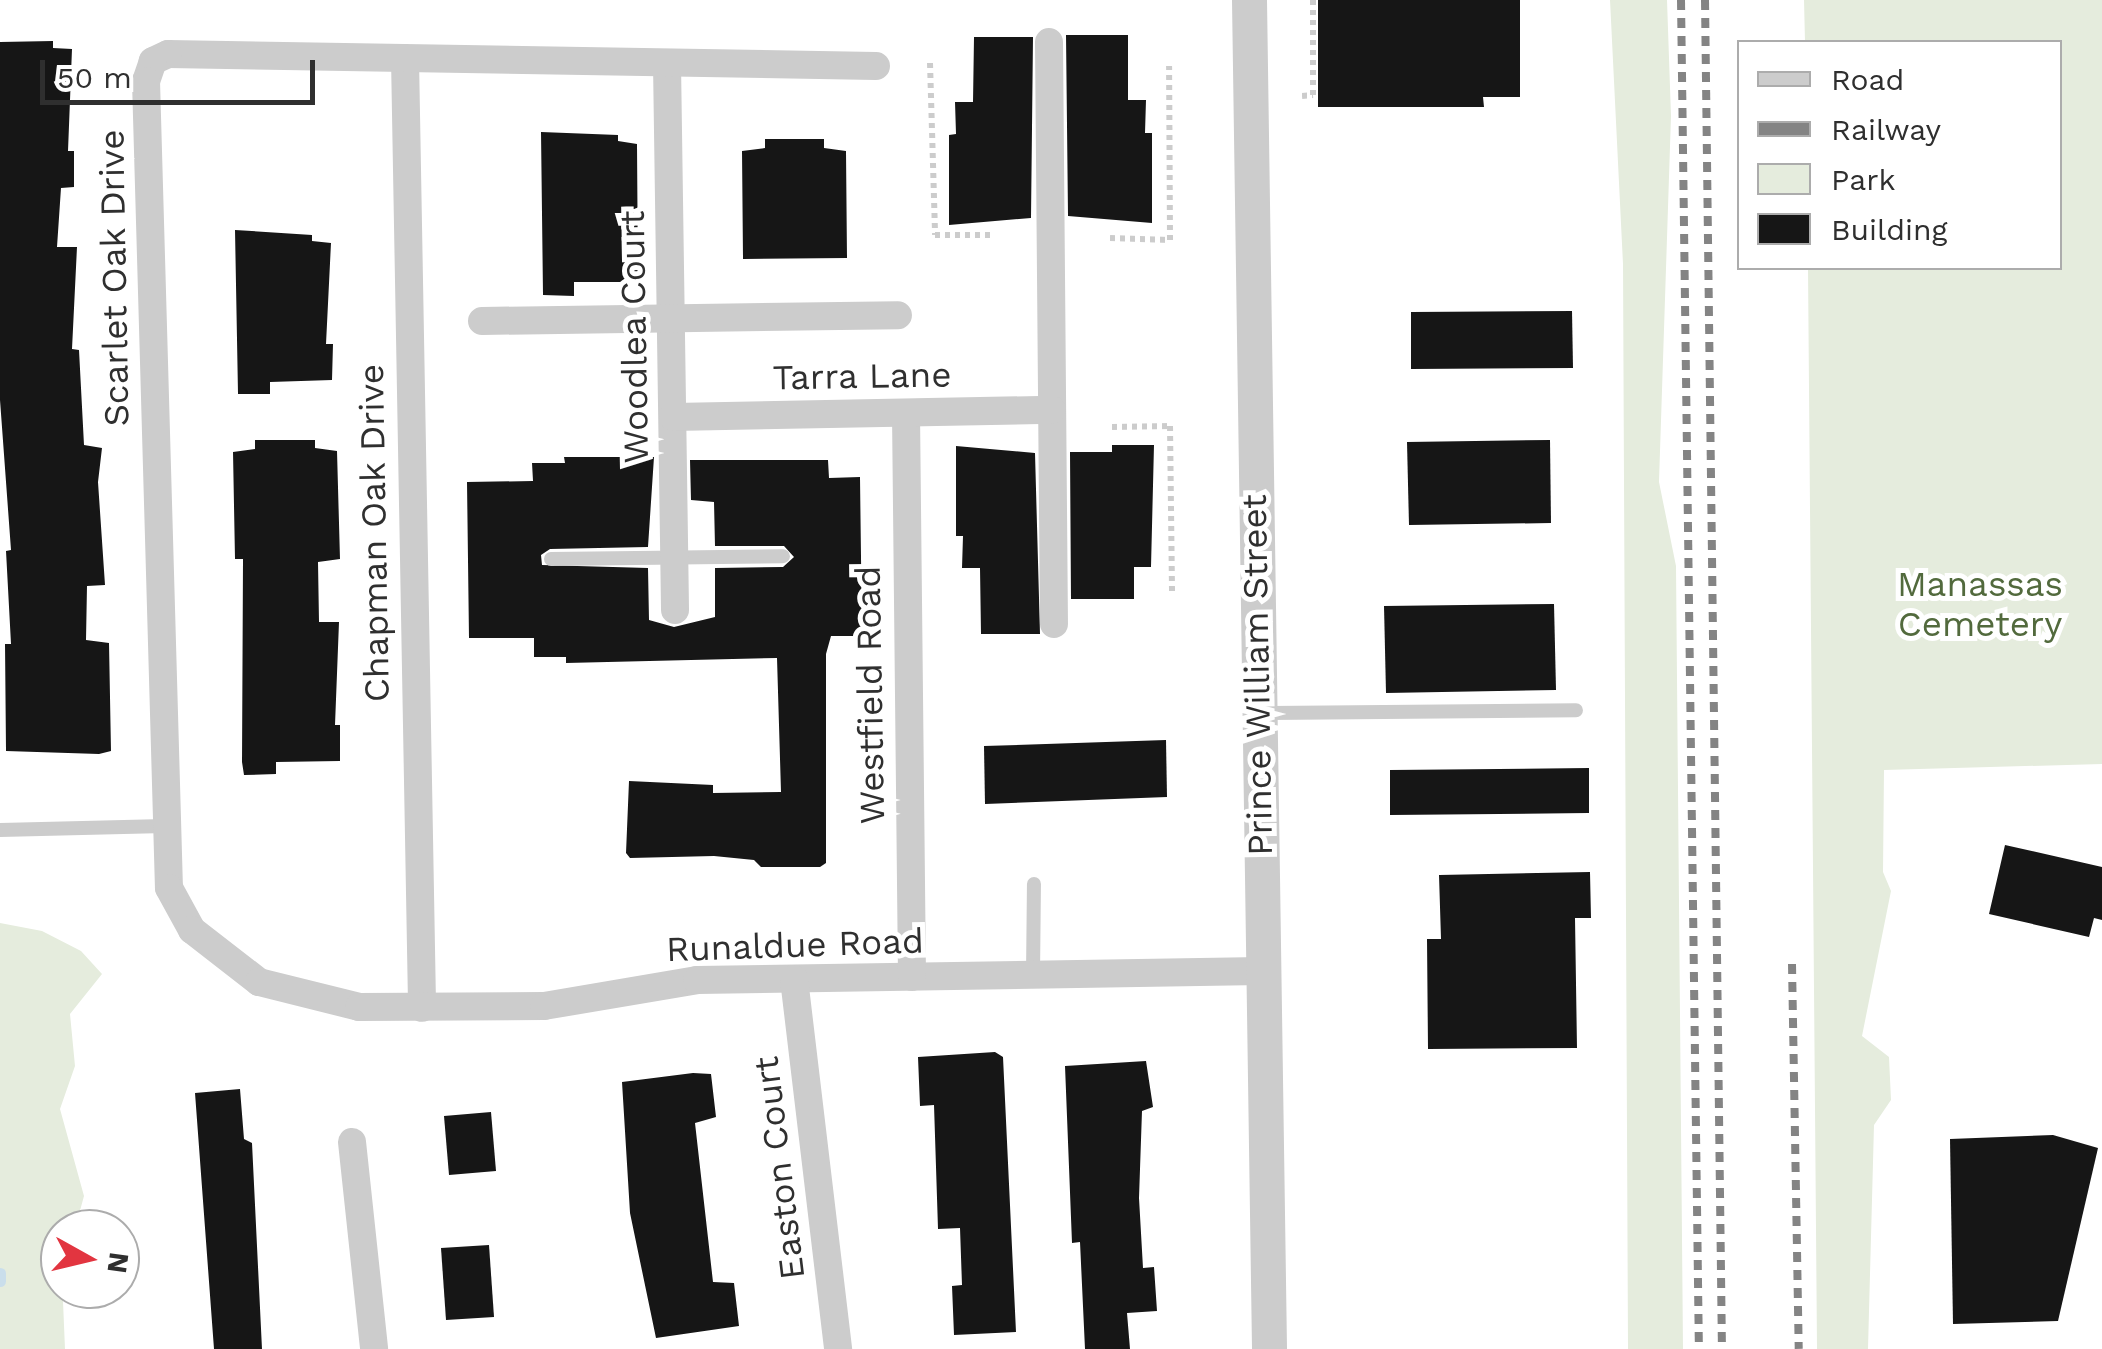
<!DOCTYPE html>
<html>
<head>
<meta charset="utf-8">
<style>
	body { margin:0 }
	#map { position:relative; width:2102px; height:1349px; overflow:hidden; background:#fff; font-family:"Work Sans",sans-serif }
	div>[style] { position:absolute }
	.green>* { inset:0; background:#e5ecdd }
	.stream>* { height:11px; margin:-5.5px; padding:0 5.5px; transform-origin:5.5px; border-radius:5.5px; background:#cadeeb }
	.building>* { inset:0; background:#161616 }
	.path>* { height:6px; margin-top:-3px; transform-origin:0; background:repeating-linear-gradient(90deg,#ccc 0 5px,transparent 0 10px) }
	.service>* { height:14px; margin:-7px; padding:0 7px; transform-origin:7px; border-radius:7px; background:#ccc }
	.minor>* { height:28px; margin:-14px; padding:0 14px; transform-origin:14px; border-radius:14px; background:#ccc }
	.tertiary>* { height:35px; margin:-17.5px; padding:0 17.5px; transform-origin:17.5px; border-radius:17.5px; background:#ccc }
	.rail>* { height:8px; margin-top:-4px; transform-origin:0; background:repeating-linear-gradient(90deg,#848484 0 10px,transparent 0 18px) }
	span { translate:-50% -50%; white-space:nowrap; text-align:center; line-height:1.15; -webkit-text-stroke:10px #fff; paint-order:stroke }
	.street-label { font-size:35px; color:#2f2f2f }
	.park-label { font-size:35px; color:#526a3d }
	.legend { position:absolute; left:1737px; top:40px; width:325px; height:230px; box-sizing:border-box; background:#fff; border:2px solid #acacac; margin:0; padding:12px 18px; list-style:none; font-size:30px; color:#2f2f2f }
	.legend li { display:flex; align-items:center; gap:20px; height:50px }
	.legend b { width:50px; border:2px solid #acacac }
	.north { position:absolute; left:40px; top:1209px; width:100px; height:100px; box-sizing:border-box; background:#fff; border:2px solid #acacac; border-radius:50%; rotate:98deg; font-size:28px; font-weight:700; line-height:40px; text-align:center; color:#2f2f2f }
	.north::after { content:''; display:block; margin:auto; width:35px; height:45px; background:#e23540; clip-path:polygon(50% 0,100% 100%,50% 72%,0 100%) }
	.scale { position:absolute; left:40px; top:60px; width:275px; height:45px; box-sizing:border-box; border:5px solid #2f2f2f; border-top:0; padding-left:12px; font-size:30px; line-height:35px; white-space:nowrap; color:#2f2f2f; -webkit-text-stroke:8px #fff; paint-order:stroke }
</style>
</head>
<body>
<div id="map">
	<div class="green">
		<i style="clip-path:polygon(1610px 0,1667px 0,1671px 116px,1659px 482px,1676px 566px,1683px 1349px,1628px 1349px,1623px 264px)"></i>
		<i style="clip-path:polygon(1804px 0,2102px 0,2102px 764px,1884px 770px,1883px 872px,1891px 891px,1862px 1036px,1889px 1057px,1891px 1100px,1874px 1125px,1868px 1349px,1817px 1349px,1808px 268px,2060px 268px,2060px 42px,1805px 42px)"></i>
		<i style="clip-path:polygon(0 923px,42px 931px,81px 951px,102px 974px,70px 1014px,75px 1066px,60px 1109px,84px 1196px,75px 1229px,60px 1229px,65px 1349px,0 1349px)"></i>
	</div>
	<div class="stream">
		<i style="left:0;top:1273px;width:8px;rotate:90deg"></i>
	</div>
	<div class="building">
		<i style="clip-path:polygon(1318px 0,1520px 0,1520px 97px,1483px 97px,1484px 107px,1318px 107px)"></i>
		<i style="clip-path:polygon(1066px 35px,1128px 35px,1128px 100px,1146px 100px,1145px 133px,1152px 133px,1152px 223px,1068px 216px)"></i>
		<i style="clip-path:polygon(974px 37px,1033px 37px,1031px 218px,949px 225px,949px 135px,956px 134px,955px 102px,973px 102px)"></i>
		<i style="clip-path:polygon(53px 41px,53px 48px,72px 49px,68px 151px,74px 151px,74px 187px,61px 188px,57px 247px,77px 247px,72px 349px,79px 350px,84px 445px,102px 448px,98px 482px,105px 585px,87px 586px,86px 640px,109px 643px,111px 751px,99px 754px,6px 751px,5px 644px,11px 644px,6px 551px,11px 550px,0 400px,0 42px)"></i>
		<i style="clip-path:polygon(541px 132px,618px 135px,618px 141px,637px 144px,638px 282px,574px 282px,574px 296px,543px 295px)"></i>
		<i style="clip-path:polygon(765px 139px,824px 139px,824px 148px,846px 151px,847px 258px,743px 259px,742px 151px,765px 148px)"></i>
		<i style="clip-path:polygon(235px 230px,312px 235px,312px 241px,331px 243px,326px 344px,333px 344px,332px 380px,270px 382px,270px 394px,238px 394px)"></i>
		<i style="clip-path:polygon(1572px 311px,1573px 368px,1411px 369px,1411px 312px)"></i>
		<i style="clip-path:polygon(255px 440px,315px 440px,315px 448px,337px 451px,340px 559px,318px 562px,319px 622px,339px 622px,335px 725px,340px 725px,340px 761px,276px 762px,276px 774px,244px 775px,242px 762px,243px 559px,235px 559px,233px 452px,255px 449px)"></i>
		<i style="clip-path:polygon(1550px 440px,1551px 523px,1409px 525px,1407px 442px)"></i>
		<i style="clip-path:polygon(1112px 445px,1154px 445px,1151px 567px,1134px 567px,1134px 599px,1071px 599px,1070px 452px,1112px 452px)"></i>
		<i style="clip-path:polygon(956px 446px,1035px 453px,1040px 634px,981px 634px,980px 568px,962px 568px,963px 536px,956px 536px)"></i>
		<i style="clip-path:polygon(564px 457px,654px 457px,648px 547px,550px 549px,541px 555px,542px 565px,648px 568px,649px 620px,674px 627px,715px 617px,715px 568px,783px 567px,794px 557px,784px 546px,715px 546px,714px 502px,691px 500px,690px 460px,828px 460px,829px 478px,860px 477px,862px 636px,831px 636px,826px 654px,826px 863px,820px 867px,761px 867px,754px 860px,714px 856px,630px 858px,626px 853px,629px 781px,713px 785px,713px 793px,781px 792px,777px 658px,566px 663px,566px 657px,534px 657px,534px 638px,469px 638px,467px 482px,533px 481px,532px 463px,565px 463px)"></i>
		<i style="clip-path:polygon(1554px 604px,1556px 690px,1386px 693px,1384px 606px)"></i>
		<i style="clip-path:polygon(1166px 740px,1167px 797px,985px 804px,984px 746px)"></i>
		<i style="clip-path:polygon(1589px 768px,1589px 813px,1390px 815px,1390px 770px)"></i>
		<i style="clip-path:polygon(2005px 845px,2102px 867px,2102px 920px,2094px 918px,2089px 937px,1989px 914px)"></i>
		<i style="clip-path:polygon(1590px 872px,1591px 918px,1575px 918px,1577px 1048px,1428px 1049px,1427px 939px,1441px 939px,1439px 875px)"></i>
		<i style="clip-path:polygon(995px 1052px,1003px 1057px,1016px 1332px,954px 1335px,952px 1286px,962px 1285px,960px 1228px,938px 1229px,934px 1105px,920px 1106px,918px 1057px)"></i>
		<i style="clip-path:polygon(1146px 1061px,1153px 1107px,1142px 1111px,1139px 1198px,1143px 1268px,1154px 1267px,1157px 1311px,1127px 1313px,1130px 1349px,1085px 1349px,1080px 1242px,1072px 1243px,1065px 1066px)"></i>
		<i style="clip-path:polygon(693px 1073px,711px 1074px,716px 1117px,695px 1123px,713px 1282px,734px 1283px,739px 1326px,656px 1338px,630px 1213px,622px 1082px)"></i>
		<i style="clip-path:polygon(240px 1089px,244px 1139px,252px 1143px,262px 1349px,214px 1349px,195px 1093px)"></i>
		<i style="clip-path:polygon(491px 1112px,496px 1171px,449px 1175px,444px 1116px)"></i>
		<i style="clip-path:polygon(2053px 1135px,2098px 1148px,2058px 1321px,1953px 1324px,1950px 1139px)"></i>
		<i style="clip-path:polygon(489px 1245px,494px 1317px,446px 1320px,441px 1248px)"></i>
	</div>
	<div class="path">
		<i style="left:930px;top:63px;width:172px;rotate:88.3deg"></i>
		<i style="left:935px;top:235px;width:56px"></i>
		<i style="left:1302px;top:96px;width:11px;rotate:-5deg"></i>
		<i style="left:1313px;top:95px;width:95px;rotate:-90deg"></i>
		<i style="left:1110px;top:238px;width:60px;rotate:1.9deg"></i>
		<i style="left:1170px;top:240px;width:174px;rotate:-90.3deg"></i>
		<i style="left:1112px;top:427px;width:58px;rotate:-1deg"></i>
		<i style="left:1170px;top:426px;width:167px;rotate:89.3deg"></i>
	</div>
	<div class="service">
		<i style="left:551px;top:559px;width:232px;rotate:-0.7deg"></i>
		<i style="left:1261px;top:713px;width:315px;rotate:-0.5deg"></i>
		<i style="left:0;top:830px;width:165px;rotate:-1.4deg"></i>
		<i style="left:1033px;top:975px;width:91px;rotate:-89.4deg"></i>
	</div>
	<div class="minor">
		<i style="left:1049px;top:42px;width:582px;rotate:89.51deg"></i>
		<i style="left:405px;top:58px;width:950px;rotate:88.97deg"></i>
		<i style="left:667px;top:63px;width:547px;rotate:89.16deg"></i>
		<i style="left:876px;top:66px;width:708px;rotate:-179.03deg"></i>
		<i style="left:168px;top:54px;width:17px;rotate:155deg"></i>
		<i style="left:153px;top:61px;width:21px;rotate:109deg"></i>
		<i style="left:146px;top:81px;width:807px;rotate:88.37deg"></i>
		<i style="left:169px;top:888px;width:48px;rotate:61.3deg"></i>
		<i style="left:192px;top:930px;width:85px;rotate:37.8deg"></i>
		<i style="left:259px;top:982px;width:103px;rotate:14deg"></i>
		<i style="left:359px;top:1007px;width:185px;rotate:-0.3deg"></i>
		<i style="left:544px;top:1006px;width:155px;rotate:-9.6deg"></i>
		<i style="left:697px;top:980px;width:564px;rotate:-0.91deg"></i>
		<i style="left:482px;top:321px;width:416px;rotate:-0.8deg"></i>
		<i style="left:906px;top:413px;width:564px;rotate:89.39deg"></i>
		<i style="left:673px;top:417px;width:379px;rotate:-1.1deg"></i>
		<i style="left:794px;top:979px;width:373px;rotate:83.2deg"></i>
		<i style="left:352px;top:1142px;width:208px;rotate:83.9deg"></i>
	</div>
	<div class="tertiary">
		<i style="left:1249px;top:0;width:1349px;rotate:89.15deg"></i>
	</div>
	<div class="rail">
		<i style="left:1681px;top:0;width:1349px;rotate:89.24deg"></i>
		<i style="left:1705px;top:0;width:1349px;rotate:89.28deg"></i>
		<i style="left:1792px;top:964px;width:385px;rotate:89deg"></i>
	</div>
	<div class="street-label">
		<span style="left:114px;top:278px;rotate:-91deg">Scarlet Oak Drive</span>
		<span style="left:634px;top:337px;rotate:-91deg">Woodlea Court</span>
		<span style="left:862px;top:376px;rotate:-1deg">Tarra Lane</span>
		<span style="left:374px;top:533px;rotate:-91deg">Chapman Oak Drive</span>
		<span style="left:1257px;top:675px;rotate:-91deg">Prince William Street</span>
		<span style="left:870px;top:695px;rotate:-91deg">Westfield Road</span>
		<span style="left:795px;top:945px;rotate:-2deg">Runaldue Road</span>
		<span style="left:779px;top:1168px;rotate:-97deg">Easton Court</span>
	</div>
	<div class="park-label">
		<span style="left:1980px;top:604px">Manassas<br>Cemetery</span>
	</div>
	<ul class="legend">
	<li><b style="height:12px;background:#ccc"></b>Road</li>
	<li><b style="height:12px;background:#848484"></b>Railway</li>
	<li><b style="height:28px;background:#e5ecdd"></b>Park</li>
	<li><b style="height:28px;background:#161616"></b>Building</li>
	</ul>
	<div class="north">N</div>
	<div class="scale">50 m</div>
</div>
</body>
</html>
